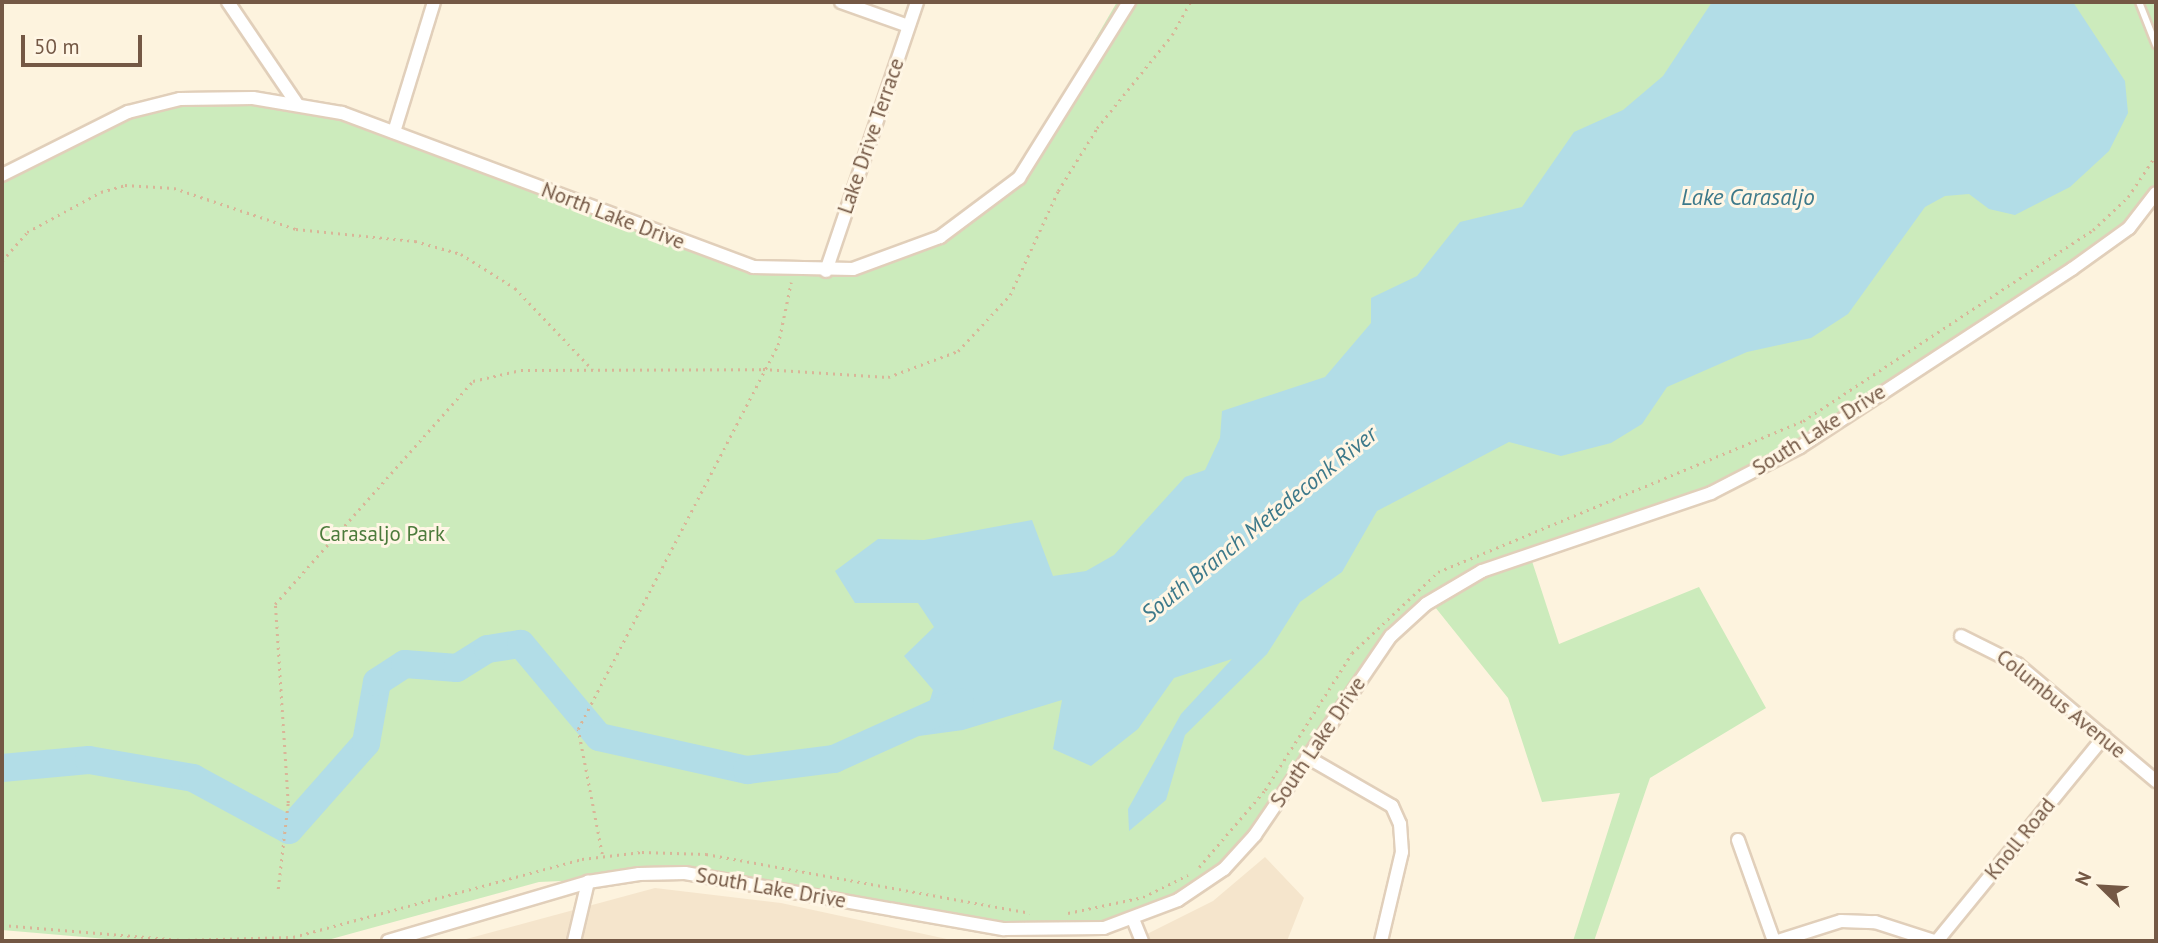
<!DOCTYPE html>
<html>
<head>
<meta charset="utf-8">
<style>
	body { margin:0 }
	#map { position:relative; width:2158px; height:943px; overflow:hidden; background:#fdf3de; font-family:"PT Sans",sans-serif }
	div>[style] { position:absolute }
	.residential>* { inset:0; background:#f5e5cc }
	.green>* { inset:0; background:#ccebbc }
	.water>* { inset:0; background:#b2dde7 }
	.river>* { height:28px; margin:-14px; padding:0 14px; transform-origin:14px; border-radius:14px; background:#b2dde7 }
	.path>* { height:2.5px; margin-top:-1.25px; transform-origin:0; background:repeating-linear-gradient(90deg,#d9b598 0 2px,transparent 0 7px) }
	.roads { filter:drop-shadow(2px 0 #e1cfba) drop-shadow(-2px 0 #e1cfba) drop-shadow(0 2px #e1cfba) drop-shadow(0 -2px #e1cfba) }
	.service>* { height:6px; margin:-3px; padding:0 3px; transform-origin:3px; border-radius:3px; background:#fff }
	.minor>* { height:12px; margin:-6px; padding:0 6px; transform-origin:6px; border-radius:6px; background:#fff }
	span { translate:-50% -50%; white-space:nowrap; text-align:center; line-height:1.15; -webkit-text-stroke:6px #fff6e5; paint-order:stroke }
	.street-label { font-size:21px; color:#745845 }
	.park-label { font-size:21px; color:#4c7b3c }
	.water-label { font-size:23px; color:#3d798a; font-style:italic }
	.frame { position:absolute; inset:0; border:4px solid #745845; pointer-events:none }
	.north { position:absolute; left:2067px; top:852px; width:70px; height:70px; -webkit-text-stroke:5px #fff6e5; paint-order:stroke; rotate:294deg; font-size:19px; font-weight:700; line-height:28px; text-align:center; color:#745845 }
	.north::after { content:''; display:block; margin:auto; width:24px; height:32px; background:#745845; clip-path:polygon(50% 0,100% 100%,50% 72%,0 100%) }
	.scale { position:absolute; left:21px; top:35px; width:121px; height:32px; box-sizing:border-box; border:4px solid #745845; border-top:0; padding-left:9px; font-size:21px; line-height:24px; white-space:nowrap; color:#745845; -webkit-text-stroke:5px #fff6e5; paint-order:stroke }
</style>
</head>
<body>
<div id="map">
	<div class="residential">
		<i style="clip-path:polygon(1265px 857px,1304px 898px,1287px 941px,1133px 941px,1213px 901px)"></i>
		<i style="clip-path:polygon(655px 888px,781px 903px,956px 941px,459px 941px)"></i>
	</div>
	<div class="green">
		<i style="clip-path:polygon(1117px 2px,2156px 2px,2156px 193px,2129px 228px,1748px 475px,1530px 555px,1559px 644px,1699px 587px,1766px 708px,1650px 778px,1594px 941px,1573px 941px,1620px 793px,1542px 802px,1508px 698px,1431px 602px,1390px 636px,1255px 835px,1178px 900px,1104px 928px,1004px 929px,695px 875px,539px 882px,324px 941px,130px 941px,2px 930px,2px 175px,62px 142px,180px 99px,314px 106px,762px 268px,826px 271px,907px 251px,1016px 175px)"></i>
	</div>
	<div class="water">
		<i style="clip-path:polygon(1712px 2px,2073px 2px,2125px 81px,2128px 113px,2109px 151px,2070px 187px,2015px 215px,1989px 209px,1969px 194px,1945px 196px,1925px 207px,1848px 314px,1811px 338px,1747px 352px,1667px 387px,1642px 424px,1611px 443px,1561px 456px,1509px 442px,1377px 511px,1342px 572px,1300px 602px,1267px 654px,1185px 735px,1166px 800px,1129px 831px,1128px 809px,1181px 714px,1232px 659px,1174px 678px,1138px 729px,1091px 766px,1053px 749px,1062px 700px,963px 730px,919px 736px,933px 690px,904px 656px,934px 627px,918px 603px,855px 603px,835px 571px,878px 539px,924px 540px,1032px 520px,1053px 576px,1086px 571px,1114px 555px,1185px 477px,1205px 470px,1220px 438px,1222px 411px,1325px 377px,1371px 323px,1371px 298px,1417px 276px,1460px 222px,1522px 207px,1574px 132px,1623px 110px,1663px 76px)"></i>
	</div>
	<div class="river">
		<i style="left:2px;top:768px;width:87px;rotate:-5.3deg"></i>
		<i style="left:89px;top:760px;width:106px;rotate:9.8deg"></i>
		<i style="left:193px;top:778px;width:109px;rotate:28.4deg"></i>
		<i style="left:289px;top:830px;width:116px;rotate:-48.5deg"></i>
		<i style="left:366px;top:743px;width:62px;rotate:-79.8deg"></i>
		<i style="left:377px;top:682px;width:33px;rotate:-33deg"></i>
		<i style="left:405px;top:664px;width:52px;rotate:4.4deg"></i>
		<i style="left:457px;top:668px;width:36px;rotate:-32deg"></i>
		<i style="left:488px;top:649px;width:33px;rotate:-9deg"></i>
		<i style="left:521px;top:644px;width:121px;rotate:50deg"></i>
		<i style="left:599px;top:737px;width:152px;rotate:12.6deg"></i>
		<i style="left:747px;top:770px;width:88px;rotate:-7.2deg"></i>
		<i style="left:834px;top:759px;width:138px;rotate:-24.3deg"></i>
	</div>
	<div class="path">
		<i style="left:2px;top:261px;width:38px;rotate:-49deg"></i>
		<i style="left:27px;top:232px;width:84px;rotate:-28.4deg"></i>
		<i style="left:101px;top:192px;width:25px;rotate:-16deg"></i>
		<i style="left:125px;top:185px;width:49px;rotate:3.5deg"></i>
		<i style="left:174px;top:188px;width:129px;rotate:18.6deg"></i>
		<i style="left:296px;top:229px;width:120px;rotate:5.8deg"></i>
		<i style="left:415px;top:241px;width:48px;rotate:15.8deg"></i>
		<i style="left:461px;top:254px;width:64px;rotate:32.2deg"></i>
		<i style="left:515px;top:288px;width:113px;rotate:46.4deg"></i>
		<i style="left:602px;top:854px;width:127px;rotate:-100.9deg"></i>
		<i style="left:578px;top:729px;width:433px;rotate:-62.5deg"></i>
		<i style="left:778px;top:345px;width:64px;rotate:-78.3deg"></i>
		<i style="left:1199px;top:867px;width:101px;rotate:-49.4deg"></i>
		<i style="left:1265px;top:790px;width:162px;rotate:-57.6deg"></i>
		<i style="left:1352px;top:653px;width:118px;rotate:-43.3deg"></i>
		<i style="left:1438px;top:572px;width:395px;rotate:-22.5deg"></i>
		<i style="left:1803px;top:421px;width:347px;rotate:-33.4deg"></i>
		<i style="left:2093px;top:230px;width:48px;rotate:-43.3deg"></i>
		<i style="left:2128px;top:197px;width:50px;rotate:-56.3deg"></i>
		<i style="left:278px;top:889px;width:87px;rotate:-83.4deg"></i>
		<i style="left:288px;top:803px;width:199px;rotate:-93.7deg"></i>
		<i style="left:275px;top:604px;width:298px;rotate:-48.4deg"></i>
		<i style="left:473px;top:381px;width:49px;rotate:-12.9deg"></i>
		<i style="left:521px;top:370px;width:242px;rotate:-0.2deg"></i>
		<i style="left:763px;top:369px;width:125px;rotate:3.7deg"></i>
		<i style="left:888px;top:377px;width:75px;rotate:-20.4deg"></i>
		<i style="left:958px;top:351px;width:76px;rotate:-47.1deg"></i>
		<i style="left:1010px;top:295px;width:115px;rotate:-65.2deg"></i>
		<i style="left:1058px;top:191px;width:74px;rotate:-58.2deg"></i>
		<i style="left:1097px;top:128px;width:119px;rotate:-51.1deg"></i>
		<i style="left:1172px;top:35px;width:38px;rotate:-61deg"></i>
		<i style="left:1068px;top:913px;width:77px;rotate:-12deg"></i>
		<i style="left:1143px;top:897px;width:50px;rotate:-26.1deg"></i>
		<i style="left:2px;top:925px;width:180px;rotate:4.8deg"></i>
		<i style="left:181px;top:940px;width:112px;rotate:-1.5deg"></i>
		<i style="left:293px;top:937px;width:299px;rotate:-15.1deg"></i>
		<i style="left:582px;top:859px;width:60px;rotate:-6.7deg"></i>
		<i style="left:642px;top:852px;width:64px;rotate:1.8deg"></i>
		<i style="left:706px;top:854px;width:329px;rotate:10.3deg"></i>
	</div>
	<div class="roads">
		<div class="service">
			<i style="left:2139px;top:2px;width:46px;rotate:68.4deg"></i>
		</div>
		<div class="minor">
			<i style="left:228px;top:2px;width:123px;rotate:55.9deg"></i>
			<i style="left:841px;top:2px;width:71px;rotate:19.7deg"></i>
			<i style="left:394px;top:132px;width:136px;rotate:-72.9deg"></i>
			<i style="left:2px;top:175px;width:141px;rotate:-26.6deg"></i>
			<i style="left:128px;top:112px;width:54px;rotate:-14deg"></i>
			<i style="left:180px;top:99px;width:73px;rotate:-0.8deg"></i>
			<i style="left:253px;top:98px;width:90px;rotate:9.6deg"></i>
			<i style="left:342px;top:113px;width:439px;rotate:20.5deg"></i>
			<i style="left:753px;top:267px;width:100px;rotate:1.1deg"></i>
			<i style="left:853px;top:269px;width:93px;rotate:-20.2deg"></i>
			<i style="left:940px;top:237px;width:99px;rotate:-36.8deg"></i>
			<i style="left:1019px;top:178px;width:208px;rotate:-58deg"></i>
			<i style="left:826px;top:271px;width:284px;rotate:-71.3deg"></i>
			<i style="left:1961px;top:636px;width:63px;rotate:26.6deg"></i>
			<i style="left:2017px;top:664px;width:182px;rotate:40.1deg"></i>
			<i style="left:1307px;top:757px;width:98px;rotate:30deg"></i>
			<i style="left:1392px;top:806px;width:20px;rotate:66deg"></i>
			<i style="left:1400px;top:824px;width:28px;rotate:86deg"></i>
			<i style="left:1402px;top:852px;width:91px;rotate:103.3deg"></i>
			<i style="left:1738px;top:840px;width:107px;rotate:70.4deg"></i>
			<i style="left:1133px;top:919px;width:24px;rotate:68deg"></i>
			<i style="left:388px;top:941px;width:209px;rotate:-16.4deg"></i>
			<i style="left:588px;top:882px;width:52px;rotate:-8.9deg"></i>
			<i style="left:639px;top:874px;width:46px;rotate:-1.2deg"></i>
			<i style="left:685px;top:873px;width:324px;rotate:10deg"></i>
			<i style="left:1004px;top:929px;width:100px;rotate:-0.6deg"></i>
			<i style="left:1104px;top:928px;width:79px;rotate:-20.7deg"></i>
			<i style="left:1178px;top:900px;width:55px;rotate:-34deg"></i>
			<i style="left:1224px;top:869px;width:46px;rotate:-47.6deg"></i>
			<i style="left:1255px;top:835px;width:241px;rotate:-55.7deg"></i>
			<i style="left:1391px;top:636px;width:47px;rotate:-42.4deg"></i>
			<i style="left:1426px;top:604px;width:65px;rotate:-30.5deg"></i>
			<i style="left:1482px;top:571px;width:242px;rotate:-18.8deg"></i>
			<i style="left:1711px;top:493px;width:100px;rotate:-27.3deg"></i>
			<i style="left:1800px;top:447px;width:325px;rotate:-33.2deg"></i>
			<i style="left:2072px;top:269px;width:70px;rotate:-35.7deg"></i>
			<i style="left:2129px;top:228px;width:44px;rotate:-52.4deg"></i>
			<i style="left:574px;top:941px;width:61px;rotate:-76.7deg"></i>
			<i style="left:1778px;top:941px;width:66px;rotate:-17.6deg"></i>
			<i style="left:1841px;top:921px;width:34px;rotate:2deg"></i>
			<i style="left:1875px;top:922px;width:62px;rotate:17.9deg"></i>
			<i style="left:1937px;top:941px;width:264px;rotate:-50.7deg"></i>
		</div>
	</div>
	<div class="street-label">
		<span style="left:871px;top:136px;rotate:-71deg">Lake Drive Terrace</span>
		<span style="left:613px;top:216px;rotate:21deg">North Lake Drive</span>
		<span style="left:1819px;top:430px;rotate:-32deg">South Lake Drive</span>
		<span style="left:2061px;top:704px;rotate:39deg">Columbus Avenue</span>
		<span style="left:1318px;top:742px;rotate:-56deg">South Lake Drive</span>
		<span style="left:2020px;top:839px;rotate:-51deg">Knoll Road</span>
		<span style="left:771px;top:888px;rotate:10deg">South Lake Drive</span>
	</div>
	<div class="park-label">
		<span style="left:382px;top:534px">Carasaljo Park</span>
	</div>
	<div class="water-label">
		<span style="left:1748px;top:197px">Lake Carasaljo</span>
		<span style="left:1259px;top:524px;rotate:-39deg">South Branch Metedeconk River</span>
	</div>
	<div class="frame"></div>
	<div class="north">N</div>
	<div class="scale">50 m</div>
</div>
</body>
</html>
